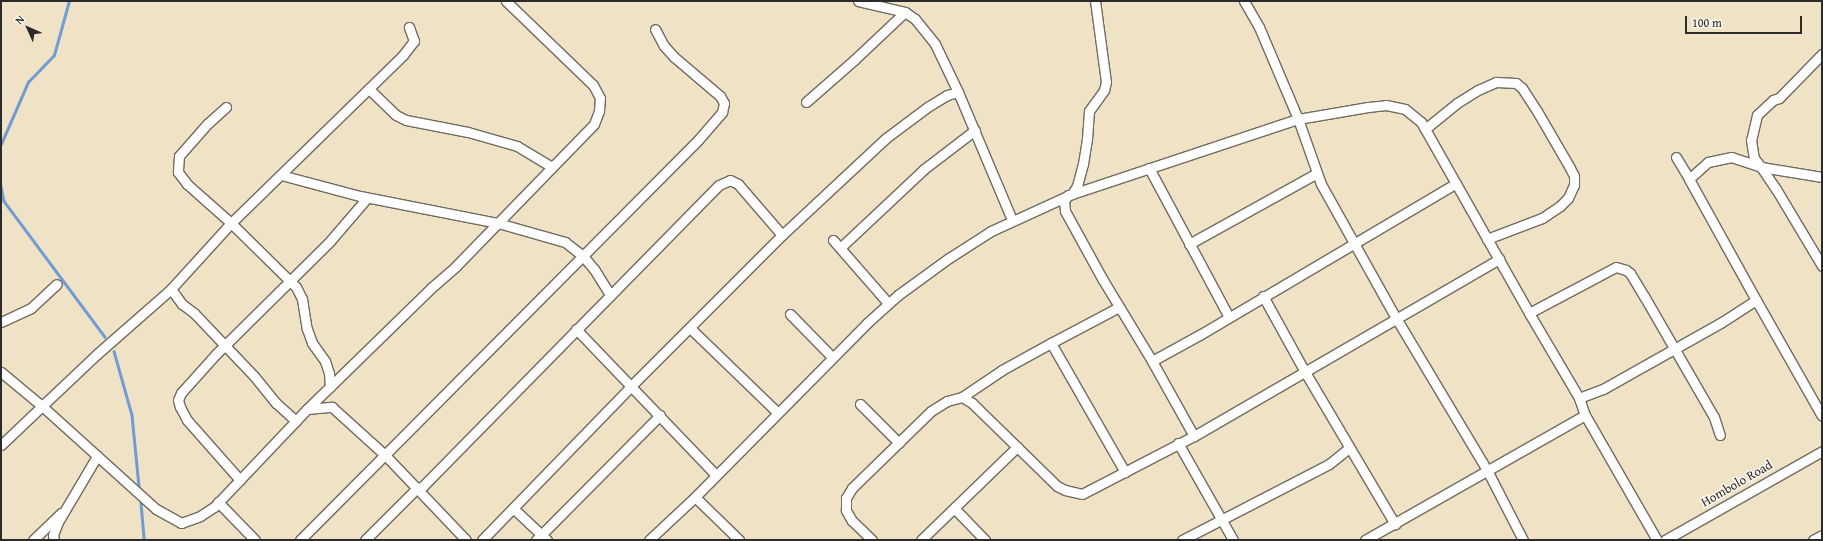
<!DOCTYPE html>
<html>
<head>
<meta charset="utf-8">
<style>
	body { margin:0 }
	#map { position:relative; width:1823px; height:541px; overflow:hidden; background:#f0e2c4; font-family:"Gentium Book Plus",serif }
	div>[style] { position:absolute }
	.stream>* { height:2.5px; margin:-1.25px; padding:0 1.25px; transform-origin:1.25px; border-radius:1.25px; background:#6d9cd6 }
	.roads { filter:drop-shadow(1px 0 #706b61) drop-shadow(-1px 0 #706b61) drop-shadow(0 1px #706b61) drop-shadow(0 -1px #706b61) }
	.minor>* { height:9px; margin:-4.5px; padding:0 4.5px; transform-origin:4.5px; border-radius:4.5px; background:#fff }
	span { translate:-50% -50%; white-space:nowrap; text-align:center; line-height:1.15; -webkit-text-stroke:3px #fbf7ec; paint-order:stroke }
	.street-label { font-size:13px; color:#2b2b2b }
	.frame { position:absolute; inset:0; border:2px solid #2b2b2b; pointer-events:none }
	.north { position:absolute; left:8px; top:8px; width:40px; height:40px; -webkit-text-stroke:3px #fbf7ec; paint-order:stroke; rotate:315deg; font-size:11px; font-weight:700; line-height:16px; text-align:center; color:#2b2b2b }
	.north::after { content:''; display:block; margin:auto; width:14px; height:18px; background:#2b2b2b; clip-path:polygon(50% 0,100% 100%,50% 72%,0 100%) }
	.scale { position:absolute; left:1685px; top:16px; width:117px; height:18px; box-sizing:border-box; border:2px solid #2b2b2b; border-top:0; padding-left:5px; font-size:12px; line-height:14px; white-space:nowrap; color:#2b2b2b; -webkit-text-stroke:3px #fbf7ec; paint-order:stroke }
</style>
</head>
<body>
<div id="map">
	<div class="stream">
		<i style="left:1px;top:144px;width:68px;rotate:-66.5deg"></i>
		<i style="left:28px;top:82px;width:37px;rotate:-46deg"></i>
		<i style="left:54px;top:55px;width:56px;rotate:-74.5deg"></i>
		<i style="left:1px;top:186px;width:15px;rotate:79deg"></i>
		<i style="left:4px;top:201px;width:169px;rotate:53.4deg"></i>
		<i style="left:114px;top:351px;width:66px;rotate:74.3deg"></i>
		<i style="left:132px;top:415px;width:71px;rotate:84.4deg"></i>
		<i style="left:141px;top:503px;width:37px;rotate:85deg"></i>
	</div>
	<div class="roads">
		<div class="minor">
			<i style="left:858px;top:1px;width:48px;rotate:13.2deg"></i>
			<i style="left:905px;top:12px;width:12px;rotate:35deg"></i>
			<i style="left:915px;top:19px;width:32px;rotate:51deg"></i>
			<i style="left:935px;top:44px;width:53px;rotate:64.4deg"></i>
			<i style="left:1244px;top:1px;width:30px;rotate:60deg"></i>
			<i style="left:1259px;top:27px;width:100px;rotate:67deg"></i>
			<i style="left:1298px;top:119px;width:69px;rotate:70.5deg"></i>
			<i style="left:1321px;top:184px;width:154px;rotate:60.8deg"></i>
			<i style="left:1396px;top:318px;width:177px;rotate:59.1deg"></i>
			<i style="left:1487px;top:470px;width:79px;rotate:62.8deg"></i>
			<i style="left:1822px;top:54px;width:62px;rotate:134.3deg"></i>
			<i style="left:1779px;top:98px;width:6px;rotate:162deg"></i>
			<i style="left:1773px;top:100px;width:22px;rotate:137deg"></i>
			<i style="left:1757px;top:115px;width:26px;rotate:103deg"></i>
			<i style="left:1751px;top:140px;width:18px;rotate:81deg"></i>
			<i style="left:1754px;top:158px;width:11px;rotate:52deg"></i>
			<i style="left:1761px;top:167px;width:62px;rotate:9.3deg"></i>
			<i style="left:369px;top:89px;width:37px;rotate:44deg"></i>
			<i style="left:396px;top:115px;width:11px;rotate:27deg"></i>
			<i style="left:406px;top:120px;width:63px;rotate:11deg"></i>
			<i style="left:468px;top:132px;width:51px;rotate:15.9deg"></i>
			<i style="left:517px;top:146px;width:41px;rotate:31deg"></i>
			<i style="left:806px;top:102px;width:64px;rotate:-41.2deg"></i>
			<i style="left:854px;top:60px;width:70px;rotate:-43.3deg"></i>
			<i style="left:226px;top:107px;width:24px;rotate:138deg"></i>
			<i style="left:208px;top:123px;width:44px;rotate:131.3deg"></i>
			<i style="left:179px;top:156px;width:16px;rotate:94deg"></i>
			<i style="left:178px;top:172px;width:15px;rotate:53deg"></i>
			<i style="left:187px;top:184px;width:59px;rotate:41.6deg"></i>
			<i style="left:231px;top:223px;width:91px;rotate:44.6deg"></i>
			<i style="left:296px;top:287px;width:13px;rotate:63deg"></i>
			<i style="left:302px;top:299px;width:30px;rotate:81deg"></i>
			<i style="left:307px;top:329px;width:15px;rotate:70deg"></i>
			<i style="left:312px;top:343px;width:22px;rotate:54deg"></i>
			<i style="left:325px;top:361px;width:13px;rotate:72deg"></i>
			<i style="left:329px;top:373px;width:14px;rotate:86deg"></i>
			<i style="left:1425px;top:129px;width:41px;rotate:-39.1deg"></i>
			<i style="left:1457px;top:103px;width:25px;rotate:-32deg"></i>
			<i style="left:1478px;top:90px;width:20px;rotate:-24deg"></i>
			<i style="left:1496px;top:82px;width:20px;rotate:3deg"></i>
			<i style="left:1516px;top:83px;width:8px;rotate:40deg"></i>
			<i style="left:1522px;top:88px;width:27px;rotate:57deg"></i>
			<i style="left:1537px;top:111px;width:66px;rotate:59.9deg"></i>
			<i style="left:1570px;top:168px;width:9px;rotate:63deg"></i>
			<i style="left:1574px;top:176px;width:9px;rotate:90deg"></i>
			<i style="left:1574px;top:185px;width:14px;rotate:115deg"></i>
			<i style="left:1568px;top:198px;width:11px;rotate:135deg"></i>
			<i style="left:1560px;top:206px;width:22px;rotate:146deg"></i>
			<i style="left:1542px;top:218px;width:59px;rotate:159.1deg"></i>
			<i style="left:1676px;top:157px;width:26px;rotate:59deg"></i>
			<i style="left:1149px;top:168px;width:169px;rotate:61.8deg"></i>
			<i style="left:281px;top:175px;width:82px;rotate:14.9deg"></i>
			<i style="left:360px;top:196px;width:141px;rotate:11.1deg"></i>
			<i style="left:498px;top:223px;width:70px;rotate:15.8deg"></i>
			<i style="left:565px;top:242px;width:23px;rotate:38deg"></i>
			<i style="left:583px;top:256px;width:17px;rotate:50deg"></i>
			<i style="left:594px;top:269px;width:31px;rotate:58deg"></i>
			<i style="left:1072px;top:194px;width:9px;rotate:-58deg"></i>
			<i style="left:1077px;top:186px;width:23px;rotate:-75deg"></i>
			<i style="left:1083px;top:164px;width:25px;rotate:-81deg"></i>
			<i style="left:1087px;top:139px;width:28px;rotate:-86deg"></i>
			<i style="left:1089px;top:111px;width:26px;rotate:-54deg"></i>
			<i style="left:1104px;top:90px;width:8px;rotate:-76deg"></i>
			<i style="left:1106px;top:82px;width:82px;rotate:-97.7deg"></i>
			<i style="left:1068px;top:195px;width:7px;rotate:124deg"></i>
			<i style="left:1064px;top:201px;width:10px;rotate:84deg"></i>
			<i style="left:1065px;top:211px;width:79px;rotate:61.2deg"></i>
			<i style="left:1103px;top:280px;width:95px;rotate:58.8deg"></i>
			<i style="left:1152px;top:361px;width:86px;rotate:60.8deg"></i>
			<i style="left:833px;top:240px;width:84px;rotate:48.9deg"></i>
			<i style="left:1189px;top:244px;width:146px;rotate:-29deg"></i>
			<i style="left:840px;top:248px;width:115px;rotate:-43.2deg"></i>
			<i style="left:924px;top:169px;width:64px;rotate:-37.4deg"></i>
			<i style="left:171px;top:289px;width:19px;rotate:54deg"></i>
			<i style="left:182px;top:304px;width:15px;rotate:37deg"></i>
			<i style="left:194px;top:313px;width:87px;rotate:46.4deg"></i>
			<i style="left:254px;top:376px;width:35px;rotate:51deg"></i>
			<i style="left:276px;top:403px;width:27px;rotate:42deg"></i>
			<i style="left:1263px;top:296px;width:87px;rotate:61.1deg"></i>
			<i style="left:1305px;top:372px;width:177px;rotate:59.4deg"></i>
			<i style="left:1756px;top:300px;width:138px;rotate:-119deg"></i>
			<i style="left:1689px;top:179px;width:25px;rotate:-42deg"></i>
			<i style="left:1708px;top:162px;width:24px;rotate:-12deg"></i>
			<i style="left:1731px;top:157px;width:32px;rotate:18deg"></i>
			<i style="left:1761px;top:167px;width:27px;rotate:56deg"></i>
			<i style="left:1776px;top:189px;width:90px;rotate:59.1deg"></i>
			<i style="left:1119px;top:307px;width:77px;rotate:152.1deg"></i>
			<i style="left:1051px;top:343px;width:149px;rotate:60.2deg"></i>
			<i style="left:1529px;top:313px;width:98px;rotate:-27.9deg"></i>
			<i style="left:1616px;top:267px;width:10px;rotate:17deg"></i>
			<i style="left:1626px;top:270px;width:5px;rotate:37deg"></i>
			<i style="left:1630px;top:273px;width:27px;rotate:59deg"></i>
			<i style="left:1644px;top:296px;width:140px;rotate:60deg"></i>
			<i style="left:1714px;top:417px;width:19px;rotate:72deg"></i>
			<i style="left:790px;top:314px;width:60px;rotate:45.7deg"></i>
			<i style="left:1px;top:322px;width:33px;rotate:-25deg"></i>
			<i style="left:31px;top:308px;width:35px;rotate:-43deg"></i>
			<i style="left:690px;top:328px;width:122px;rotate:44deg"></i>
			<i style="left:576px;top:329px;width:202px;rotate:46.2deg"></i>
			<i style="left:1152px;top:361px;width:56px;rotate:-28.9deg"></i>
			<i style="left:1201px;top:334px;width:296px;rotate:-30.6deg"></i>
			<i style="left:1px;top:372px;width:53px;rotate:39.7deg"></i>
			<i style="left:42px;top:406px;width:76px;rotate:-43.4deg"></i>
			<i style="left:97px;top:354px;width:98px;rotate:-41.3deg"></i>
			<i style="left:171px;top:289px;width:89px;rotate:-47.7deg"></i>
			<i style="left:231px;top:223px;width:240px;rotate:-44.3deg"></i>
			<i style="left:403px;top:55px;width:18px;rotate:-52deg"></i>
			<i style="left:414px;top:41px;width:15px;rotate:-110deg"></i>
			<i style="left:962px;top:397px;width:12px;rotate:31deg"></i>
			<i style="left:972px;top:403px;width:119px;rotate:44.3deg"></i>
			<i style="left:1057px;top:486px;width:9px;rotate:27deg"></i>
			<i style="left:1065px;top:490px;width:17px;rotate:13deg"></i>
			<i style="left:1082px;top:494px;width:126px;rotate:-27.4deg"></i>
			<i style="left:1194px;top:436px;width:353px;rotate:-30.1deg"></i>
			<i style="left:1579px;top:398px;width:26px;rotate:-21deg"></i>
			<i style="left:1603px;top:389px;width:55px;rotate:-29.4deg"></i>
			<i style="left:1651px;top:362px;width:81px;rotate:-29.4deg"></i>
			<i style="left:1722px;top:322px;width:40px;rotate:-32.9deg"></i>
			<i style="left:1756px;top:300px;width:133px;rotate:60.4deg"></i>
			<i style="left:860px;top:404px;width:55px;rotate:45deg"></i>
			<i style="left:307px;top:409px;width:173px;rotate:-44.3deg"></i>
			<i style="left:431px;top:288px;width:33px;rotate:-41deg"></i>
			<i style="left:456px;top:266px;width:198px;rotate:-45.8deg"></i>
			<i style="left:594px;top:124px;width:14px;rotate:-69deg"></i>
			<i style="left:599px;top:111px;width:13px;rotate:-86deg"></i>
			<i style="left:600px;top:98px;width:15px;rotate:-118deg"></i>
			<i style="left:593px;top:85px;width:121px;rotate:-136deg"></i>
			<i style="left:1178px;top:443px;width:112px;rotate:60.4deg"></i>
			<i style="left:1px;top:445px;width:57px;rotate:-43.6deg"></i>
			<i style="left:42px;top:406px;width:154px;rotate:42.1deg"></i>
			<i style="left:156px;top:509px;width:29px;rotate:29deg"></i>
			<i style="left:181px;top:523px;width:20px;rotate:-20deg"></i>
			<i style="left:200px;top:516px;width:17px;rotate:-33deg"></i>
			<i style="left:214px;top:507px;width:135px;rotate:-46.5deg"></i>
			<i style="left:307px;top:409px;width:25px;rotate:-5deg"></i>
			<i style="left:332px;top:407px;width:72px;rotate:42.2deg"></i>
			<i style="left:385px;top:455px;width:117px;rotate:46.4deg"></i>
			<i style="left:240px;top:480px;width:80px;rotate:-131.5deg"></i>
			<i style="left:187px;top:420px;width:15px;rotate:-118deg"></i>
			<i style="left:180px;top:407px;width:7px;rotate:-106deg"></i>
			<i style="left:178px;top:400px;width:8px;rotate:-67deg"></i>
			<i style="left:181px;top:393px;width:52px;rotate:-48.1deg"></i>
			<i style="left:216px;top:354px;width:161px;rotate:-44.7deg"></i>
			<i style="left:330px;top:241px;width:57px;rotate:-49.3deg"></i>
			<i style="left:695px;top:497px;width:245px;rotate:-45.3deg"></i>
			<i style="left:867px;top:323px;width:42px;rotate:-42.1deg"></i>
			<i style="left:898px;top:295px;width:63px;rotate:-36deg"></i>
			<i style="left:949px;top:258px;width:50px;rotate:-32.7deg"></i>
			<i style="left:991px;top:231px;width:89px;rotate:-24.6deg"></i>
			<i style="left:1072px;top:194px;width:238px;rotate:-18.4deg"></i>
			<i style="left:1298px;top:119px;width:71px;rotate:-9.7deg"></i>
			<i style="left:1368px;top:107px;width:18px;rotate:-6deg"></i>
			<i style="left:1386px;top:105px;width:19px;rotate:12deg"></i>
			<i style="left:1405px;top:109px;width:21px;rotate:39deg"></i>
			<i style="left:1421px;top:122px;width:8px;rotate:60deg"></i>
			<i style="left:1425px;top:129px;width:211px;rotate:60.5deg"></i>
			<i style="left:1529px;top:313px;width:99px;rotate:59.5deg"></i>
			<i style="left:1579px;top:398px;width:18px;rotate:71deg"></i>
			<i style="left:1585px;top:415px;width:144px;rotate:60.1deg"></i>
			<i style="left:218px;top:502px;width:53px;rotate:45.8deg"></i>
			<i style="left:513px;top:508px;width:47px;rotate:43.3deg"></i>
			<i style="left:954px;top:508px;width:45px;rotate:45.9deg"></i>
			<i style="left:33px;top:540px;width:39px;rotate:-44deg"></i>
			<i style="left:54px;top:540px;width:5px;rotate:-101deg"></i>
			<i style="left:53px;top:535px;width:14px;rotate:-69deg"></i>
			<i style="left:58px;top:522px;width:77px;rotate:-59.4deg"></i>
			<i style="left:300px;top:540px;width:564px;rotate:-45.14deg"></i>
			<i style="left:698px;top:140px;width:37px;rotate:-49deg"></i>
			<i style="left:722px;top:112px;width:9px;rotate:-77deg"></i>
			<i style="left:724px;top:103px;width:8px;rotate:-120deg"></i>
			<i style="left:720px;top:96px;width:60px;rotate:-139.7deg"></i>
			<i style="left:674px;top:57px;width:15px;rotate:-132deg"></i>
			<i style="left:664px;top:46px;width:19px;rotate:-118deg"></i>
			<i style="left:365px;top:540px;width:72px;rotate:-45deg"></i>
			<i style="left:416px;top:489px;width:8px;rotate:-23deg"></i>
			<i style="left:423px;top:486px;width:422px;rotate:-45.5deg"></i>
			<i style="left:719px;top:185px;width:12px;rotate:-24deg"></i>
			<i style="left:730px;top:180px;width:9px;rotate:27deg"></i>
			<i style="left:738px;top:184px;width:67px;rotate:49.2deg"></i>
			<i style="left:482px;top:540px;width:214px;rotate:-45.9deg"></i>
			<i style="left:631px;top:386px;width:214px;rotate:-45deg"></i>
			<i style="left:782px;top:235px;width:142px;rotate:-43deg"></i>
			<i style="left:886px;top:138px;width:54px;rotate:-36.7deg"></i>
			<i style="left:929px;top:106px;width:21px;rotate:-31deg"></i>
			<i style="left:947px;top:95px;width:11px;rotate:-15deg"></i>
			<i style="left:958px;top:92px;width:139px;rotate:67.1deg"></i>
			<i style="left:536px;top:540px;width:176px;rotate:-45.2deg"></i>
			<i style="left:649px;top:540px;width:63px;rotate:-43.1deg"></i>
			<i style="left:695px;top:497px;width:62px;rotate:44.3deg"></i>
			<i style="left:872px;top:540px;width:28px;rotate:-136deg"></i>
			<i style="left:852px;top:521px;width:13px;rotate:-119deg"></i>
			<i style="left:846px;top:510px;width:12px;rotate:-90deg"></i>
			<i style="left:846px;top:498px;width:12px;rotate:-59deg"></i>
			<i style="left:852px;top:488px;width:110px;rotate:-44.3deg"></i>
			<i style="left:931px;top:411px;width:19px;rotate:-32deg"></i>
			<i style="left:947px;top:401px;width:16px;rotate:-15deg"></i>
			<i style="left:962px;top:397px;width:48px;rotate:-34deg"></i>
			<i style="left:1002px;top:370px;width:56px;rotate:-28.9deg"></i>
			<i style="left:921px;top:540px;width:134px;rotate:-44.1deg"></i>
			<i style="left:1182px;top:540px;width:165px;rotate:-27.3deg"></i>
			<i style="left:1329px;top:464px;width:26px;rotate:-39deg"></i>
			<i style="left:1365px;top:540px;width:253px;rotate:-29.6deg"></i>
			<i style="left:1665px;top:540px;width:180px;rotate:-29.5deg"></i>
			<i style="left:1813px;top:540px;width:10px;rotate:-29deg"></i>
		</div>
	</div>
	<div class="street-label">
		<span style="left:1737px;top:484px;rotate:-30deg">Hombolo Road</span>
	</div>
	<div class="frame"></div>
	<div class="north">N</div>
	<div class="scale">100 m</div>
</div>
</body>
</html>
